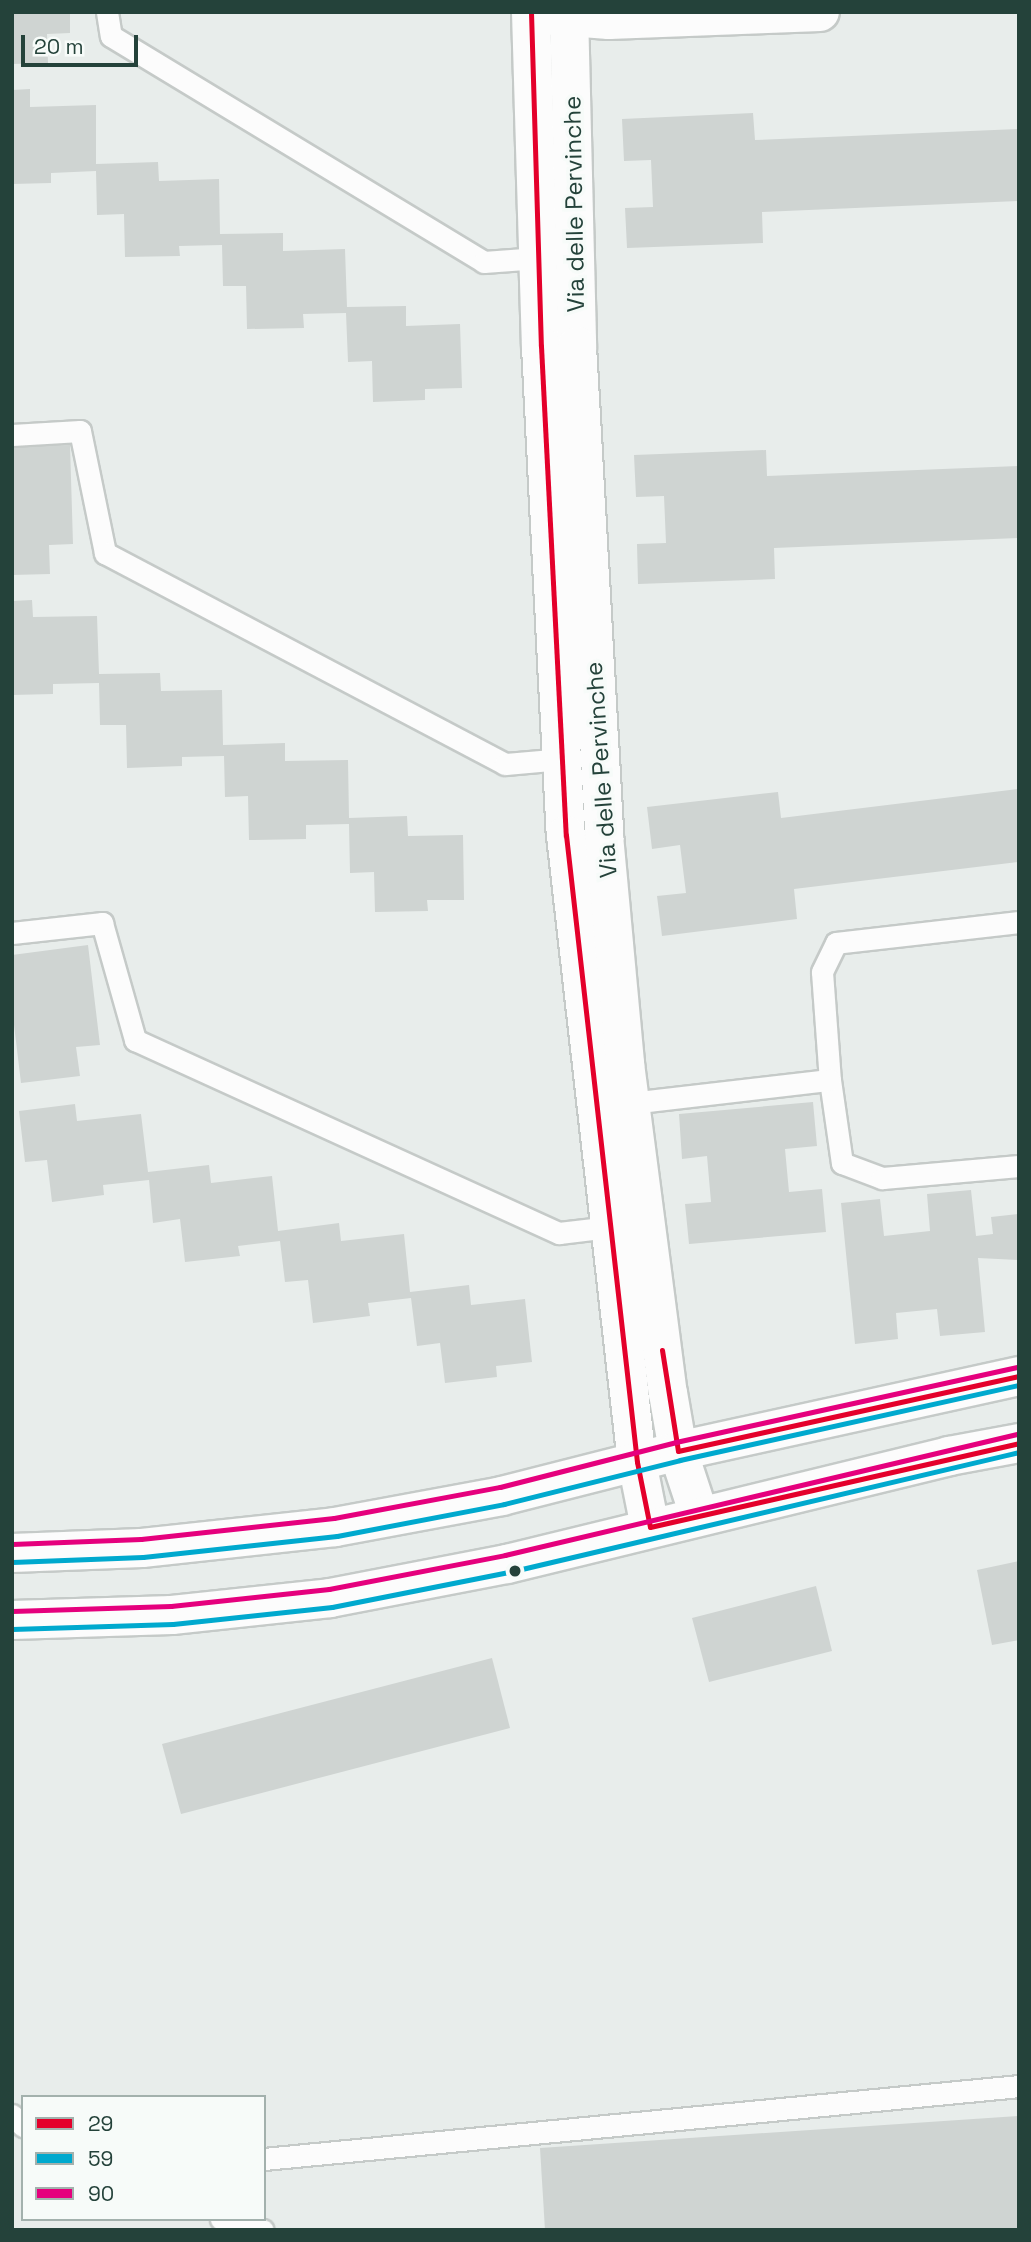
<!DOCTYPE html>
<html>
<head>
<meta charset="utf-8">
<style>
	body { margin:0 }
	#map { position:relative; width:1031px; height:2242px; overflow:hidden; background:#e8edeb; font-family:"Space Grotesk",sans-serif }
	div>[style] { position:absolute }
	.building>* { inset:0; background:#cfd4d2 }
	.roads { filter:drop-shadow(2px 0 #c5cac8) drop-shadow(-2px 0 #c5cac8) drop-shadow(0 2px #c5cac8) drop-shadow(0 -2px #c5cac8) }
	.service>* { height:21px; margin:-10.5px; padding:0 10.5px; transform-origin:10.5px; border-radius:10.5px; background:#fcfcfc }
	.minor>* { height:38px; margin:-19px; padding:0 19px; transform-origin:19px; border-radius:19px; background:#fcfcfc }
	.secondary>* { height:38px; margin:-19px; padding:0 19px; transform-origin:19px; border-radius:19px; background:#fcfcfc }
	.bus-1>* { height:5px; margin:-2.5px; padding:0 2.5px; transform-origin:2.5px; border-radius:2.5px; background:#e4002b }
	.bus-2>* { height:5px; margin:-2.5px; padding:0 2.5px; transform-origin:2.5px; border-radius:2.5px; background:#00a9ce }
	.bus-3>* { height:5px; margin:-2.5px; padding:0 2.5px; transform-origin:2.5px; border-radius:2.5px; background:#e5007d }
	.dots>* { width:19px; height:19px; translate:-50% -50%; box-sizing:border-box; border:4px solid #f7fbf9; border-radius:50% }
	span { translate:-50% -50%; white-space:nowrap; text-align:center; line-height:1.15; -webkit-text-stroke:7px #f7fbf9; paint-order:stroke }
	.street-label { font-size:24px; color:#24423a }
	.frame { position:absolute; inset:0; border:14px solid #24423a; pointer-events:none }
	.legend { position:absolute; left:21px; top:2095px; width:245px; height:126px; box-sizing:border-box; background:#f7fbf9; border:2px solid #a3b1ad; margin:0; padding:9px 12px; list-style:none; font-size:21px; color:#24423a }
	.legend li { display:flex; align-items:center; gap:14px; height:35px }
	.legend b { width:35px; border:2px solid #a3b1ad }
	.scale { position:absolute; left:21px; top:35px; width:117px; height:32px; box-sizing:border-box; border:4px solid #24423a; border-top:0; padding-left:9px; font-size:21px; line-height:24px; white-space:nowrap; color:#24423a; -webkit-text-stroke:5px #f7fbf9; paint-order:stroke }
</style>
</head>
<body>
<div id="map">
	<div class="building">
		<i style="clip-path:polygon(12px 12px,70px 12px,70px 33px,47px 34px,48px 63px,12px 64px)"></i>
		<i style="clip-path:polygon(30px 89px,30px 107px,96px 105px,96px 164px,158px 162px,159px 181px,219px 179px,220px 234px,283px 233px,283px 251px,345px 249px,347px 307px,406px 306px,406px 326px,460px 324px,462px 388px,425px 389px,425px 400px,373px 402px,372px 361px,348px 362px,346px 313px,303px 314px,304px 328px,247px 329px,246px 286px,223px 286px,222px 245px,179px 246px,180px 256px,125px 257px,124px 214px,97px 215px,96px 171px,51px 173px,51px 183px,12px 184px,12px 90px)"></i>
		<i style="clip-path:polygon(753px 113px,755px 140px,1019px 129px,1019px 201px,762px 212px,763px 243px,627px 248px,625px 208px,653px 207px,651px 160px,624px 161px,622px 119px)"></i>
		<i style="clip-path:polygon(70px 445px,73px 544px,49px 545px,50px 574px,12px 575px,12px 446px)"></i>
		<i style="clip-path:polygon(766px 450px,767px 476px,1019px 466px,1019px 538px,774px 548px,775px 579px,638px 584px,637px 544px,666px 543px,664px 496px,636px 497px,634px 455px)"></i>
		<i style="clip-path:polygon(32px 600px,33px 617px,97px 616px,99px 674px,160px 673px,161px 691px,222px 690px,223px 745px,285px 743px,285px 761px,348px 760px,349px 818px,407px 816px,408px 836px,463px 835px,464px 900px,427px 900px,428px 911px,375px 912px,374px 872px,350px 873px,349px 824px,306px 825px,306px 839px,249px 840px,248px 796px,225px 797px,224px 756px,182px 757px,182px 766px,127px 768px,126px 725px,100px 725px,99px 683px,53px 684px,53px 694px,12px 695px,12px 601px)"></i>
		<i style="clip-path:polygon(1019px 789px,1019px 862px,794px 889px,797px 919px,662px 936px,657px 896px,686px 893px,680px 845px,652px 849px,647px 807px,778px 792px,781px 818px)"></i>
		<i style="clip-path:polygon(88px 945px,100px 1045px,76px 1047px,80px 1076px,21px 1083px,12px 1008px,12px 955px)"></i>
		<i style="clip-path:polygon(813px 1102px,817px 1146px,785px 1149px,789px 1192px,822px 1189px,826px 1232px,689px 1244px,685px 1204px,711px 1202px,707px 1156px,682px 1159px,679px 1114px)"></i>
		<i style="clip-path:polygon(75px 1104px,77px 1121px,141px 1114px,148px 1172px,209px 1165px,211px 1183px,272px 1176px,278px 1231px,339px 1223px,341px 1241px,404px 1234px,410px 1292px,469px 1285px,471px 1305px,525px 1299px,532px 1362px,496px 1366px,497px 1377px,445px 1383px,440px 1343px,417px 1346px,411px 1298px,368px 1303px,370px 1316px,313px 1323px,308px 1280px,285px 1282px,280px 1241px,238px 1246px,240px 1256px,185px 1262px,180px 1219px,153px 1223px,149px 1180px,103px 1185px,104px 1195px,52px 1202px,47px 1160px,25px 1162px,19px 1111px)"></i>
		<i style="clip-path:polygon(971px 1190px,976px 1236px,993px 1234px,991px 1217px,1019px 1214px,1019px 1260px,978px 1258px,985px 1332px,940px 1336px,937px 1309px,896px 1313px,898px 1339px,855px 1344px,841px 1203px,880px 1199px,884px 1236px,930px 1231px,927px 1194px)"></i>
		<i style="clip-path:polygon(1019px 1561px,1019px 1640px,992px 1645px,977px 1570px)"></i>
		<i style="clip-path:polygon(816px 1586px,832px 1651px,709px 1682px,692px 1618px)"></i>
		<i style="clip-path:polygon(492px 1658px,510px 1728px,181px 1814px,162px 1744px)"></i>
		<i style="clip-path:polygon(1019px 2116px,1019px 2230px,545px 2230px,540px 2148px)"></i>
	</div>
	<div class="roads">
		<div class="service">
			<i style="left:107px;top:12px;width:24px;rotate:81deg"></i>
			<i style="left:111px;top:36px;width:436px;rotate:31.2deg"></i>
			<i style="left:484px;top:262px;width:54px;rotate:-4.2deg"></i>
			<i style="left:12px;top:435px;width:68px;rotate:-3.4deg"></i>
			<i style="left:80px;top:431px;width:125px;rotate:78.4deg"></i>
			<i style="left:105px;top:553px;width:452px;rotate:27.8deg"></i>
			<i style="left:505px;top:764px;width:57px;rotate:-5deg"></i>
			<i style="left:1019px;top:922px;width:184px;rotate:173.5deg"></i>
			<i style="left:836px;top:943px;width:32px;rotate:116deg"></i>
			<i style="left:822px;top:972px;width:108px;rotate:85.8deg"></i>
			<i style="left:830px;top:1080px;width:84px;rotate:81.8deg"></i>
			<i style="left:842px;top:1163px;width:43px;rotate:20.6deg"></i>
			<i style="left:882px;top:1178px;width:138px;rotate:-5deg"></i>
			<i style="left:12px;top:933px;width:91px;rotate:-6.3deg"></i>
			<i style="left:102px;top:923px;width:122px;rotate:74.2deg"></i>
			<i style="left:135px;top:1040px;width:466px;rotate:24.5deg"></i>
			<i style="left:559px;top:1233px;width:50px;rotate:-6.8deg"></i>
			<i style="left:630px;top:1103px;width:201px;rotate:-6.6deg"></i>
			<i style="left:12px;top:2115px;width:16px;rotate:45deg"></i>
			<i style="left:264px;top:2159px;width:759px;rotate:-5.52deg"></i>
			<i style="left:221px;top:2219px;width:43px;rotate:14.7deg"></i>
		</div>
		<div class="minor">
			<i style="left:531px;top:12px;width:334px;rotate:88.3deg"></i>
			<i style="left:541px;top:346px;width:490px;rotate:87.1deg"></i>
			<i style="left:566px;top:835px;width:631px;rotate:83.54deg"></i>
			<i style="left:637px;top:1462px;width:66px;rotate:78.7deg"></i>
			<i style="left:569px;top:12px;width:334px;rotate:88.6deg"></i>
			<i style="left:577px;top:346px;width:491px;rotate:86.8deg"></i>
			<i style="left:604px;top:836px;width:229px;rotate:84.7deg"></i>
			<i style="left:625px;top:1064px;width:332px;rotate:82.6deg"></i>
			<i style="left:668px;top:1393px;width:59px;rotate:80.2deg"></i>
			<i style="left:678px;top:1451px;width:67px;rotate:71.8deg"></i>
			<i style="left:543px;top:15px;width:66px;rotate:4.3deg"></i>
			<i style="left:609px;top:20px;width:211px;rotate:-2.2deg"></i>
		</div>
		<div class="secondary">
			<i style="left:12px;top:1553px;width:130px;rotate:-2.2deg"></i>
			<i style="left:142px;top:1548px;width:194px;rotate:-6.2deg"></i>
			<i style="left:335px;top:1527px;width:170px;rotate:-10.5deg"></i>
			<i style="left:502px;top:1496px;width:182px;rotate:-14.3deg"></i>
			<i style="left:678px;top:1451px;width:349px;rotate:-12.4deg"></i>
			<i style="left:12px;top:1620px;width:160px;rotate:-1.8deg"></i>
			<i style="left:172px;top:1615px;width:159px;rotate:-6.1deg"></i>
			<i style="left:330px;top:1598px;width:180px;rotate:-10.9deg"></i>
			<i style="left:507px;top:1564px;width:455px;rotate:-13.7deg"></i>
			<i style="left:949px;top:1456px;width:71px;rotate:-10.5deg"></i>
		</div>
	</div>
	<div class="bus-1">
		<i style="left:531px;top:12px;width:334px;rotate:88.3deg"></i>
		<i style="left:541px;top:346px;width:490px;rotate:87.1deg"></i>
		<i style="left:566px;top:835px;width:631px;rotate:83.54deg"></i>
		<i style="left:637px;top:1462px;width:66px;rotate:78.7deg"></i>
		<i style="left:650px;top:1527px;width:378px;rotate:-12.8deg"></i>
		<i style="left:662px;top:1350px;width:102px;rotate:81deg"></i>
		<i style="left:678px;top:1451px;width:349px;rotate:-12.4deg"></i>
	</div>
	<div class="bus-2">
		<i style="left:12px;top:1562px;width:131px;rotate:-2.2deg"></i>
		<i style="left:143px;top:1557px;width:195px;rotate:-6.2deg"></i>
		<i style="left:337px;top:1536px;width:170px;rotate:-10.8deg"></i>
		<i style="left:504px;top:1504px;width:181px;rotate:-14deg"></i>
		<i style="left:680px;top:1460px;width:347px;rotate:-12.5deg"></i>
		<i style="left:12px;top:1629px;width:161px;rotate:-1.8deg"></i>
		<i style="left:173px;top:1624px;width:160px;rotate:-6.1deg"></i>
		<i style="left:332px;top:1607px;width:180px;rotate:-11.2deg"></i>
		<i style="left:509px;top:1572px;width:524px;rotate:-13.24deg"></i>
	</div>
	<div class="bus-3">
		<i style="left:12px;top:1544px;width:129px;rotate:-2.2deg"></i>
		<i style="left:141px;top:1539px;width:194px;rotate:-6.2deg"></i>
		<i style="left:334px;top:1518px;width:169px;rotate:-10.6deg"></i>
		<i style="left:500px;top:1487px;width:182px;rotate:-14.3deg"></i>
		<i style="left:676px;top:1442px;width:349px;rotate:-12.4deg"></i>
		<i style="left:12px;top:1611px;width:159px;rotate:-1.8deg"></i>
		<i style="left:171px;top:1606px;width:159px;rotate:-6.1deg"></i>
		<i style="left:329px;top:1589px;width:179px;rotate:-10.9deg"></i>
		<i style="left:505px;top:1555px;width:526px;rotate:-13.3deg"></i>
	</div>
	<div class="dots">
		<i style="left:515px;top:1571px;background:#24423a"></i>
	</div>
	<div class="street-label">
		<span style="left:574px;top:204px;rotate:-91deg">Via delle Pervinche</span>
		<span style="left:601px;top:770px;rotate:-94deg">Via delle Pervinche</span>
	</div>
	<div class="frame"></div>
	<ul class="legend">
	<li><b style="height:9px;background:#e4002b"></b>29</li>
	<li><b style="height:9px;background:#00a9ce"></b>59</li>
	<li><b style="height:9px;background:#e5007d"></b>90</li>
	</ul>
	<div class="scale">20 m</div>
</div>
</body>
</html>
